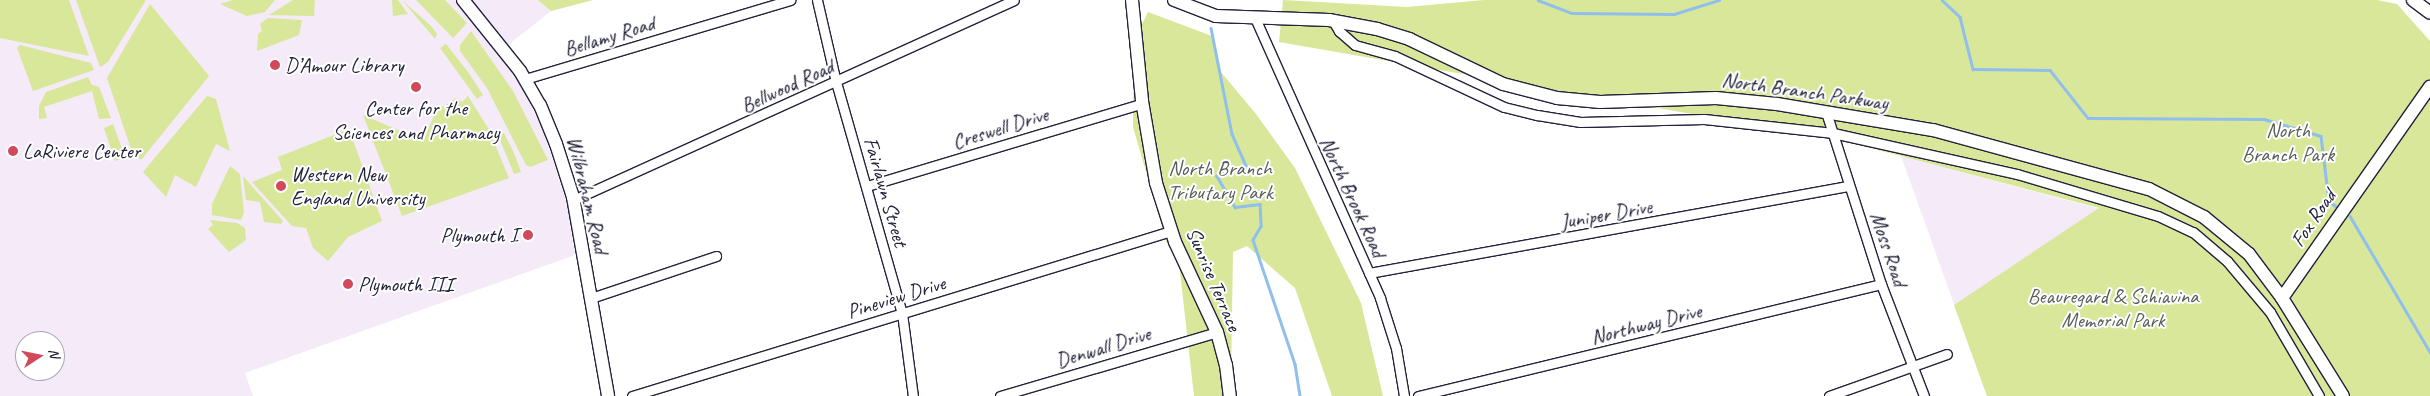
<!DOCTYPE html>
<html>
<head>
<meta charset="utf-8">
<style>
	body { margin:0 }
	#map { position:relative; width:2430px; height:396px; overflow:hidden; background:#fff; font-family:Caveat,sans-serif }
	div>[style] { position:absolute }
	.built>* { inset:0; background:#f5eaf7 }
	.green>* { inset:0; background:#d8e79a }
	.stream>* { height:2.5px; margin:-1.25px; padding:0 1.25px; transform-origin:1.25px; border-radius:1.25px; background:#90bfeb }
	.roads { filter:drop-shadow(1px 0 #22223b) drop-shadow(-1px 0 #22223b) drop-shadow(0 1px #22223b) drop-shadow(0 -1px #22223b) }
	.street>* { height:9px; margin:-4.5px; padding:0 4.5px; transform-origin:4.5px; border-radius:4.5px; background:#fff }
	.secondary>* { height:12px; margin:-6px; padding:0 6px; transform-origin:6px; border-radius:6px; background:#fff }
	.dots>* { width:14px; height:14px; translate:-50% -50%; box-sizing:border-box; border:2px solid #fff; border-radius:50% }
	span { translate:-50% -50%; white-space:nowrap; text-align:center; line-height:1.15; -webkit-text-stroke:4px #fff; paint-order:stroke }
	.street-label { font-size:21px; color:#22223b }
	.poi-label { font-size:21px; color:#22223b }
	.left { translate:0 -50%; text-align:left }
	.right { translate:-100% -50%; text-align:right }
	.park-label { font-size:21px; color:#595d58 }
	.north { position:absolute; left:15px; top:331px; width:50px; height:50px; box-sizing:border-box; background:#fff; border:1px solid #a7a7b1; border-radius:50%; rotate:79deg; font-size:14px; font-weight:700; line-height:20px; text-align:center; color:#22223b }
	.north::after { content:''; display:block; margin:auto; width:18px; height:22px; background:#d1495b; clip-path:polygon(50% 0,100% 100%,50% 72%,0 100%) }
</style>
</head>
<body>
<div id="map">
	<div class="built">
		<i style="clip-path:polygon(evenodd,0 0,593px 0,551px 11px,499px 52px,521px 85px,543px 130px,567px 204px,575px 255px,245px 373px,253px 396px,0 396px,0 0,25px 341px,55px 341px,55px 371px,25px 371px,25px 341px)"></i>
		<i style="clip-path:polygon(1901px 156px,2100px 209px,1987px 396px)"></i>
	</div>
	<div class="green">
		<i style="clip-path:polygon(0 0,69px 0,89px 56px,0 38px)"></i>
		<i style="clip-path:polygon(76px 0,146px 0,108px 62px,100px 67px)"></i>
		<i style="clip-path:polygon(233px 0,275px 0,265px 12px,247px 16px,220px 4px)"></i>
		<i style="clip-path:polygon(293px 0,315px 0,314px 16px,269px 15px)"></i>
		<i style="clip-path:polygon(392px 0,398px 0,408px 14px,393px 16px)"></i>
		<i style="clip-path:polygon(402px 0,431px 26px,437px 34px,435px 39px)"></i>
		<i style="clip-path:polygon(416px 0,445px 0,467px 23px,453px 38px)"></i>
		<i style="clip-path:polygon(538px 0,593px 0,551px 11px)"></i>
		<i style="clip-path:polygon(1283px 0,1407px 7px,1484px 0,2377px 0,2397px 4px,2430px 41px,2430px 396px,1987px 396px,1954px 305px,2099px 208px,1836px 139px,1279px 42px)"></i>
		<i style="clip-path:polygon(150px 4px,209px 76px,141px 160px,131px 149px,107px 78px)"></i>
		<i style="clip-path:polygon(1148px 12px,1212px 36px,1220px 71px,1256px 114px,1295px 168px,1361px 303px,1383px 396px,1332px 396px,1295px 288px,1247px 246px,1233px 252px,1231px 378px,1236px 396px,1194px 396px,1178px 254px,1167px 244px,1133px 127px,1134px 40px)"></i>
		<i style="clip-path:polygon(268px 18px,302px 20px,299px 35px,257px 51px,258px 34px,262px 31px,260px 24px)"></i>
		<i style="clip-path:polygon(471px 31px,513px 91px,548px 160px,530px 167px,526px 165px,487px 88px,460px 51px,460px 45px)"></i>
		<i style="clip-path:polygon(446px 44px,468px 72px,483px 95px,477px 99px,440px 48px)"></i>
		<i style="clip-path:polygon(20px 45px,91px 63px,94px 70px,33px 91px,17px 48px)"></i>
		<i style="clip-path:polygon(88px 77px,92px 85px,99px 87px,111px 118px,99px 119px,92px 91px,44px 107px,47px 118px,39px 119px,39px 106px,46px 92px)"></i>
		<i style="clip-path:polygon(207px 96px,216px 99px,230px 151px,216px 144px,196px 187px,175px 175px,166px 197px,143px 172px)"></i>
		<i style="clip-path:polygon(468px 96px,488px 128px,509px 178px,402px 216px,363px 115px,423px 141px,436px 111px,456px 98px,462px 102px)"></i>
		<i style="clip-path:polygon(113px 124px,125px 157px,115px 161px,104px 128px)"></i>
		<i style="clip-path:polygon(349px 129px,382px 221px,348px 237px,328px 261px,313px 248px,306px 228px,292px 226px,252px 182px,282px 170px,278px 157px)"></i>
		<i style="clip-path:polygon(504px 133px,514px 153px,521px 172px,514px 174px,498px 135px)"></i>
		<i style="clip-path:polygon(230px 166px,240px 174px,244px 213px,241px 220px,212px 215px,212px 204px)"></i>
		<i style="clip-path:polygon(243px 176px,283px 221px,281px 224px,264px 222px,260px 202px,246px 200px)"></i>
		<i style="clip-path:polygon(210px 220px,237px 223px,245px 228px,246px 240px,229px 252px,208px 229px,213px 225px)"></i>
	</div>
	<div class="stream">
		<i style="left:1538px;top:0;width:36px;rotate:21deg"></i>
		<i style="left:1572px;top:13px;width:102px;rotate:0.6deg"></i>
		<i style="left:1674px;top:14px;width:47px;rotate:-17.3deg"></i>
		<i style="left:1942px;top:0;width:25px;rotate:43deg"></i>
		<i style="left:1960px;top:17px;width:54px;rotate:76deg"></i>
		<i style="left:1973px;top:69px;width:77px;rotate:0.7deg"></i>
		<i style="left:2050px;top:70px;width:61px;rotate:51.6deg"></i>
		<i style="left:2088px;top:118px;width:176px;rotate:0.3deg"></i>
		<i style="left:2264px;top:119px;width:59px;rotate:16.6deg"></i>
		<i style="left:2321px;top:136px;width:65px;rotate:83deg"></i>
		<i style="left:2329px;top:201px;width:10px;rotate:37deg"></i>
		<i style="left:1211px;top:28px;width:108px;rotate:78.8deg"></i>
		<i style="left:1232px;top:134px;width:35px;rotate:66deg"></i>
		<i style="left:1246px;top:166px;width:31px;rotate:161deg"></i>
		<i style="left:1217px;top:176px;width:36px;rotate:60deg"></i>
		<i style="left:1235px;top:207px;width:25px;rotate:-7deg"></i>
		<i style="left:1260px;top:204px;width:22px;rotate:87deg"></i>
		<i style="left:1261px;top:226px;width:16px;rotate:120deg"></i>
		<i style="left:1253px;top:240px;width:131px;rotate:71.3deg"></i>
		<i style="left:1295px;top:364px;width:32px;rotate:81deg"></i>
		<i style="left:2350px;top:216px;width:158px;rotate:59.5deg"></i>
	</div>
	<div class="roads">
		<div class="street">
			<i style="left:817px;top:0;width:84px;rotate:77deg"></i>
			<i style="left:836px;top:82px;width:240px;rotate:74.1deg"></i>
			<i style="left:902px;top:313px;width:84px;rotate:82.5deg"></i>
			<i style="left:1255px;top:18px;width:307px;rotate:65.9deg"></i>
			<i style="left:1380px;top:298px;width:52px;rotate:72.3deg"></i>
			<i style="left:1396px;top:348px;width:49px;rotate:80.5deg"></i>
			<i style="left:1333px;top:21px;width:12px;rotate:59deg"></i>
			<i style="left:1339px;top:31px;width:21px;rotate:41deg"></i>
			<i style="left:1355px;top:45px;width:41px;rotate:15.4deg"></i>
			<i style="left:1395px;top:56px;width:120px;rotate:25.1deg"></i>
			<i style="left:1504px;top:107px;width:34px;rotate:14deg"></i>
			<i style="left:1537px;top:115px;width:44px;rotate:9.2deg"></i>
			<i style="left:1580px;top:122px;width:124px;rotate:-1.4deg"></i>
			<i style="left:1704px;top:119px;width:130px;rotate:6.2deg"></i>
			<i style="left:1833px;top:133px;width:189px;rotate:12.6deg"></i>
			<i style="left:2017px;top:174px;width:147px;rotate:16.6deg"></i>
			<i style="left:2158px;top:216px;width:38px;rotate:25deg"></i>
			<i style="left:2193px;top:232px;width:45px;rotate:40.5deg"></i>
			<i style="left:2227px;top:261px;width:67px;rotate:49.9deg"></i>
			<i style="left:2270px;top:312px;width:97px;rotate:59.7deg"></i>
			<i style="left:525px;top:79px;width:277px;rotate:-16.6deg"></i>
			<i style="left:1826px;top:112px;width:181px;rotate:72.3deg"></i>
			<i style="left:1881px;top:284px;width:120px;rotate:69deg"></i>
			<i style="left:867px;top:186px;width:288px;rotate:-16.7deg"></i>
			<i style="left:573px;top:200px;width:484px;rotate:-24.4deg"></i>
			<i style="left:1369px;top:273px;width:488px;rotate:-10.3deg"></i>
			<i style="left:591px;top:298px;width:132px;rotate:-18.6deg"></i>
			<i style="left:632px;top:396px;width:564px;rotate:-17.02deg"></i>
			<i style="left:1000px;top:396px;width:226px;rotate:-16.4deg"></i>
			<i style="left:1418px;top:396px;width:476px;rotate:-13.6deg"></i>
			<i style="left:1829px;top:396px;width:125px;rotate:-19.6deg"></i>
		</div>
		<div class="secondary">
			<i style="left:463px;top:0;width:91px;rotate:51.2deg"></i>
			<i style="left:520px;top:71px;width:39px;rotate:60deg"></i>
			<i style="left:540px;top:105px;width:42px;rotate:67.7deg"></i>
			<i style="left:556px;top:144px;width:56px;rotate:72.2deg"></i>
			<i style="left:573px;top:197px;width:202px;rotate:80deg"></i>
			<i style="left:1132px;top:0;width:101px;rotate:84.3deg"></i>
			<i style="left:1142px;top:101px;width:83px;rotate:80.3deg"></i>
			<i style="left:1156px;top:183px;width:62px;rotate:72.1deg"></i>
			<i style="left:1175px;top:242px;width:99px;rotate:65deg"></i>
			<i style="left:1217px;top:332px;width:34px;rotate:75deg"></i>
			<i style="left:1226px;top:365px;width:31px;rotate:83deg"></i>
			<i style="left:1174px;top:0;width:45px;rotate:20.9deg"></i>
			<i style="left:1216px;top:16px;width:113px;rotate:2deg"></i>
			<i style="left:1329px;top:20px;width:49px;rotate:10.6deg"></i>
			<i style="left:1377px;top:29px;width:34px;rotate:17deg"></i>
			<i style="left:1409px;top:39px;width:104px;rotate:25.6deg"></i>
			<i style="left:1503px;top:84px;width:56px;rotate:14.5deg"></i>
			<i style="left:1557px;top:98px;width:43px;rotate:5.3deg"></i>
			<i style="left:1600px;top:102px;width:116px;rotate:-2deg"></i>
			<i style="left:1716px;top:98px;width:61px;rotate:5.6deg"></i>
			<i style="left:1777px;top:104px;width:158px;rotate:9.5deg"></i>
			<i style="left:1933px;top:130px;width:224px;rotate:15.3deg"></i>
			<i style="left:2149px;top:189px;width:62px;rotate:27deg"></i>
			<i style="left:2204px;top:217px;width:58px;rotate:39.4deg"></i>
			<i style="left:2249px;top:254px;width:55px;rotate:53.1deg"></i>
			<i style="left:2282px;top:298px;width:115px;rotate:58.1deg"></i>
			<i style="left:2413px;top:0;width:21px;rotate:37deg"></i>
			<i style="left:2282px;top:298px;width:258px;rotate:-55deg"></i>
		</div>
	</div>
	<div class="dots">
		<i style="left:275px;top:65px;background:#d1495b"></i>
		<i style="left:416px;top:87px;background:#d1495b"></i>
		<i style="left:13px;top:151px;background:#d1495b"></i>
		<i style="left:281px;top:186px;background:#d1495b"></i>
		<i style="left:528px;top:235px;background:#d1495b"></i>
		<i style="left:348px;top:284px;background:#d1495b"></i>
	</div>
	<div class="street-label">
		<span style="left:609px;top:36px;rotate:-17deg">Bellamy Road</span>
		<span style="left:787px;top:86px;rotate:-25deg">Bellwood Road</span>
		<span style="left:1805px;top:91px;rotate:8deg">North Branch Parkway</span>
		<span style="left:1000px;top:128px;rotate:-17deg">Creswell Drive</span>
		<span style="left:886px;top:192px;rotate:74deg">Fairlawn Street</span>
		<span style="left:588px;top:195px;rotate:76deg">Wilbraham Road</span>
		<span style="left:1353px;top:197px;rotate:65deg">North Brook Road</span>
		<span style="left:1606px;top:214px;rotate:-10deg">Juniper Drive</span>
		<span style="left:2313px;top:218px;rotate:-56deg">Fox Road</span>
		<span style="left:1889px;top:249px;rotate:71deg">Moss Road</span>
		<span style="left:1214px;top:279px;rotate:67deg">Sunrise Terrace</span>
		<span style="left:896px;top:297px;rotate:-17deg">Pineview Drive</span>
		<span style="left:1646px;top:324px;rotate:-14deg">Northway Drive</span>
		<span style="left:1103px;top:347px;rotate:-17deg">Denwall Drive</span>
	</div>
	<div class="poi-label">
		<span class="left" style="left:285px;top:65px">D’Amour Library</span>
		<span style="left:416px;top:120px">Center for the<br>Sciences and Pharmacy</span>
		<span class="left" style="left:23px;top:151px">LaRiviere Center</span>
		<span class="left" style="left:291px;top:186px">Western New<br>England University</span>
		<span class="right" style="left:518px;top:235px">Plymouth I</span>
		<span class="left" style="left:358px;top:284px">Plymouth III</span>
	</div>
	<div class="park-label">
		<span style="left:2288px;top:142px">North<br>Branch Park</span>
		<span style="left:1220px;top:180px">North Branch<br>Tributary Park</span>
		<span style="left:2113px;top:308px">Beauregard &amp; Schiavina<br>Memorial Park</span>
	</div>
	<div class="north">N</div>
</div>
</body>
</html>
